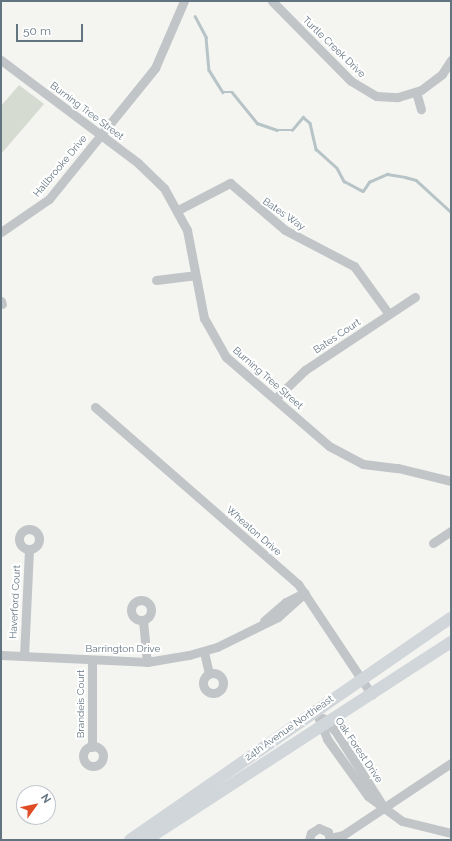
<!DOCTYPE html>
<html>
<head>
<meta charset="utf-8">
<style>
	body { margin:0 }
	#map { position:relative; width:452px; height:841px; overflow:hidden; background:#f4f4f0; font-family:Raleway,sans-serif }
	div>[style] { position:absolute }
	.green>* { inset:0; background:#d5dbd1 }
	.stream>* { height:2.5px; margin:-1.25px; padding:0 1.25px; transform-origin:1.25px; border-radius:1.25px; background:#b7c4c7 }
	.street>* { height:9px; margin:-4.5px; padding:0 4.5px; transform-origin:4.5px; border-radius:4.5px; background:#c1c5c8 }
	.street>.ring { margin:-4.5px; padding:0; box-sizing:content-box; background:none; border:9px solid #c1c5c8; border-radius:50% }
	.secondary>* { height:12px; margin:-6px; padding:0 6px; transform-origin:6px; border-radius:6px; background:#d1d6da }
	span { translate:-50% -50%; white-space:nowrap; text-align:center; line-height:1.15; -webkit-text-stroke:4px #fff; paint-order:stroke }
	.street-label { font-size:10px; color:#637481 }
	.frame { position:absolute; inset:0; border:2px solid #637481; pointer-events:none }
	.north { position:absolute; left:16px; top:785px; width:40px; height:40px; box-sizing:border-box; background:#fff; border:1px solid #c1c7cd; border-radius:50%; rotate:57deg; font-size:11px; font-weight:700; line-height:16px; text-align:center; color:#637481 }
	.north::after { content:''; display:block; margin:auto; width:14px; height:18px; background:#e04c25; clip-path:polygon(50% 0,100% 100%,50% 72%,0 100%) }
	.scale { position:absolute; left:16px; top:24px; width:67px; height:18px; box-sizing:border-box; border:2px solid #637481; border-top:0; padding-left:5px; font-size:12px; line-height:14px; white-space:nowrap; color:#637481; -webkit-text-stroke:3px #fff; paint-order:stroke }
</style>
</head>
<body>
<div id="map">
	<div class="green">
		<i style="clip-path:polygon(19px 85px,44px 104px,1px 154px,1px 106px)"></i>
	</div>
	<div class="stream">
		<i style="left:195px;top:16px;width:24px;rotate:62deg"></i>
		<i style="left:206px;top:37px;width:33px;rotate:85deg"></i>
		<i style="left:209px;top:70px;width:26px;rotate:58deg"></i>
		<i style="left:223px;top:92px;width:9px"></i>
		<i style="left:232px;top:92px;width:40px;rotate:51deg"></i>
		<i style="left:257px;top:123px;width:21px;rotate:19deg"></i>
		<i style="left:277px;top:130px;width:15px"></i>
		<i style="left:292px;top:130px;width:17px;rotate:-50deg"></i>
		<i style="left:303px;top:117px;width:9px;rotate:41deg"></i>
		<i style="left:310px;top:123px;width:27px;rotate:77deg"></i>
		<i style="left:316px;top:149px;width:28px;rotate:42deg"></i>
		<i style="left:337px;top:168px;width:15px;rotate:62deg"></i>
		<i style="left:344px;top:181px;width:21px;rotate:28deg"></i>
		<i style="left:363px;top:191px;width:11px;rotate:-56deg"></i>
		<i style="left:369px;top:182px;width:20px;rotate:-24deg"></i>
		<i style="left:387px;top:174px;width:18px;rotate:9deg"></i>
		<i style="left:405px;top:177px;width:11px;rotate:15deg"></i>
		<i style="left:416px;top:180px;width:47px;rotate:42.4deg"></i>
	</div>
	<div class="street">
		<i style="left:272px;top:1px;width:112px;rotate:45.4deg"></i>
		<i style="left:351px;top:81px;width:29px;rotate:31deg"></i>
		<i style="left:376px;top:96px;width:22px;rotate:3deg"></i>
		<i style="left:398px;top:97px;width:24px;rotate:-17deg"></i>
		<i style="left:421px;top:90px;width:26px;rotate:-37deg"></i>
		<i style="left:442px;top:74px;width:17px;rotate:-57deg"></i>
		<i style="left:1px;top:60px;width:171px;rotate:36.9deg"></i>
		<i style="left:138px;top:163px;width:36px;rotate:44deg"></i>
		<i style="left:164px;top:188px;width:48px;rotate:61.3deg"></i>
		<i style="left:187px;top:230px;width:90px;rotate:79.1deg"></i>
		<i style="left:204px;top:318px;width:45px;rotate:60.6deg"></i>
		<i style="left:226px;top:357px;width:136px;rotate:40.8deg"></i>
		<i style="left:329px;top:446px;width:38px;rotate:28deg"></i>
		<i style="left:363px;top:464px;width:35px;rotate:7deg"></i>
		<i style="left:398px;top:468px;width:55px;rotate:13.8deg"></i>
		<i style="left:416px;top:92px;width:18px;rotate:74deg"></i>
		<i style="left:178px;top:210px;width:59px;rotate:-27.4deg"></i>
		<i style="left:230px;top:183px;width:72px;rotate:40.5deg"></i>
		<i style="left:285px;top:230px;width:78px;rotate:27.6deg"></i>
		<i style="left:354px;top:266px;width:58px;rotate:54.1deg"></i>
		<i style="left:1px;top:232px;width:58px;rotate:-34.5deg"></i>
		<i style="left:49px;top:199px;width:169px;rotate:-51deg"></i>
		<i style="left:155px;top:68px;width:73px;rotate:-66.6deg"></i>
		<i style="left:156px;top:280px;width:39px;rotate:-7deg"></i>
		<i style="left:1px;top:301px;width:3px;rotate:72deg"></i>
		<i style="left:275px;top:399px;width:42px;rotate:-44deg"></i>
		<i style="left:305px;top:370px;width:132px;rotate:-33.6deg"></i>
		<i style="left:95px;top:407px;width:269px;rotate:41.1deg"></i>
		<i style="left:298px;top:584px;width:133px;rotate:56.3deg"></i>
		<i class="ring" style="left:19px;top:529px;width:11px;height:11px"></i>
		<i style="left:433px;top:543px;width:22px;rotate:-34deg"></i>
		<i class="ring" style="left:131px;top:600px;width:11px;height:11px"></i>
		<i style="left:143px;top:620px;width:42px;rotate:84.6deg"></i>
		<i style="left:264px;top:621px;width:29px;rotate:-41deg"></i>
		<i style="left:286px;top:602px;width:16px;rotate:-27deg"></i>
		<i style="left:204px;top:652px;width:22px;rotate:77deg"></i>
		<i style="left:1px;top:655px;width:146px;rotate:2.7deg"></i>
		<i style="left:147px;top:662px;width:43px;rotate:-9.5deg"></i>
		<i style="left:189px;top:655px;width:29px;rotate:-16deg"></i>
		<i style="left:217px;top:647px;width:68px;rotate:-26.2deg"></i>
		<i style="left:278px;top:617px;width:36px;rotate:-42deg"></i>
		<i style="left:24px;top:656px;width:107px;rotate:-87.3deg"></i>
		<i style="left:92px;top:661px;width:86px;rotate:90deg"></i>
		<i class="ring" style="left:203px;top:673px;width:11px;height:11px"></i>
		<i style="left:315px;top:709px;width:32px;rotate:68deg"></i>
		<i style="left:327px;top:739px;width:70px;rotate:54.3deg"></i>
		<i style="left:368px;top:796px;width:42px;rotate:36.3deg"></i>
		<i style="left:402px;top:821px;width:50px;rotate:13.8deg"></i>
		<i style="left:323px;top:718px;width:19px;rotate:47deg"></i>
		<i style="left:336px;top:732px;width:84px;rotate:57.6deg"></i>
		<i class="ring" style="left:83px;top:746px;width:11px;height:11px"></i>
		<i style="left:330px;top:838px;width:13px;rotate:-13deg"></i>
		<i style="left:343px;top:835px;width:130px;rotate:-33.7deg"></i>
		<i style="left:309px;top:840px;width:7px;rotate:-74deg"></i>
		<i style="left:311px;top:833px;width:9px;rotate:-32deg"></i>
		<i style="left:319px;top:828px;width:10px;rotate:24deg"></i>
		<i style="left:328px;top:832px;width:8px;rotate:76deg"></i>
	</div>
	<div class="secondary">
		<i style="left:130px;top:840px;width:390px;rotate:-34.7deg"></i>
		<i style="left:146px;top:840px;width:364px;rotate:-33deg"></i>
	</div>
	<div class="street-label">
		<span style="left:334px;top:47px;rotate:44deg">Turtle Creek Drive</span>
		<span style="left:87px;top:111px;rotate:37deg">Burning Tree Street</span>
		<span style="left:60px;top:166px;rotate:-50deg">Hallbrooke Drive</span>
		<span style="left:284px;top:214px;rotate:35deg">Bates Way</span>
		<span style="left:337px;top:336px;rotate:-34deg">Bates Court</span>
		<span style="left:268px;top:378px;rotate:41deg">Burning Tree Street</span>
		<span style="left:254px;top:531px;rotate:41deg">Wheaton Drive</span>
		<span style="left:15px;top:602px;rotate:-87deg">Haverford Court</span>
		<span style="left:123px;top:649px">Barrington Drive</span>
		<span style="left:81px;top:704px;rotate:-90deg">Brandeis Court</span>
		<span style="left:289px;top:728px;rotate:-35deg">24th Avenue Northeast</span>
		<span style="left:359px;top:750px;rotate:56deg">Oak Forest Drive</span>
	</div>
	<div class="frame"></div>
	<div class="north">N</div>
	<div class="scale">50 m</div>
</div>
</body>
</html>
